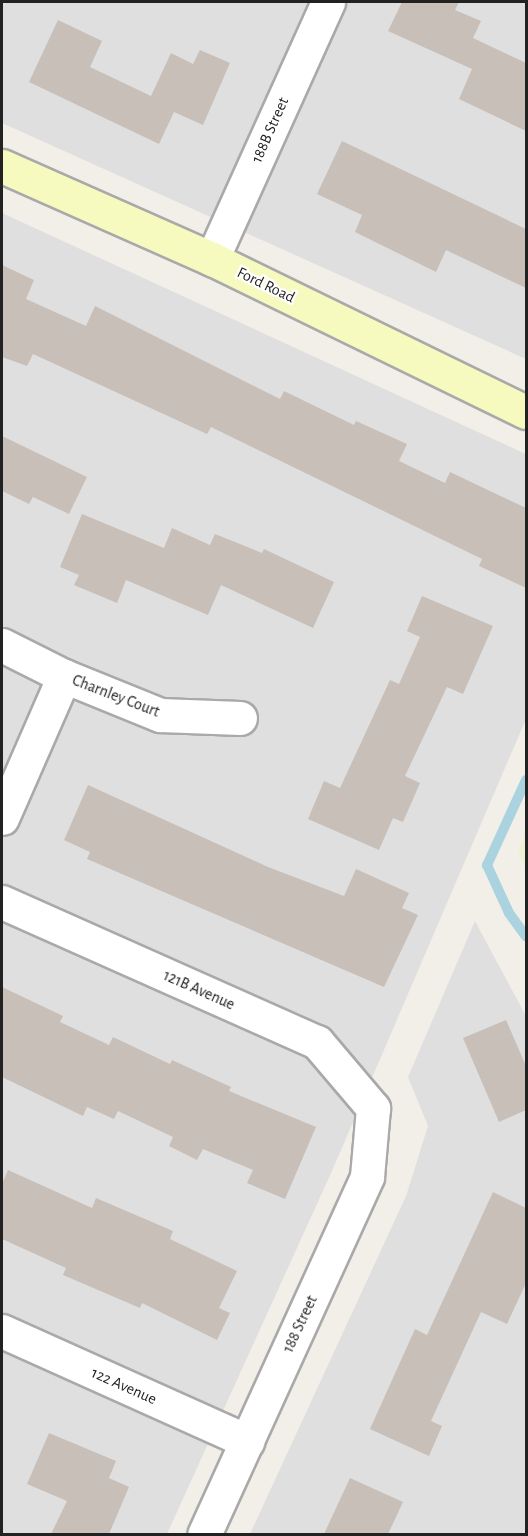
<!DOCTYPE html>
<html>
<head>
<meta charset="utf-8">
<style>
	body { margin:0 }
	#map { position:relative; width:528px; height:1536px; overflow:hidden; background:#f2efe9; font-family:"Alegreya Sans",sans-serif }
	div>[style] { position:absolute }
	.residential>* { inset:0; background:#e0dfdf }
	.farmland>* { inset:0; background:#eef0d5 }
	.stream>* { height:10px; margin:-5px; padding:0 5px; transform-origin:5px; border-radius:5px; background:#aad3df }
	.building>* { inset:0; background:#c7bfb8 }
	.roads { filter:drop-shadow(2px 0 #a9a9a9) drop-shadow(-2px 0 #a9a9a9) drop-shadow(0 2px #a9a9a9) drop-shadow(0 -2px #a9a9a9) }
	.minor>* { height:33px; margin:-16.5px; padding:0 16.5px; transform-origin:16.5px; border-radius:16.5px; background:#fff }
	.secondary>* { height:33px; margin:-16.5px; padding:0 16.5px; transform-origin:16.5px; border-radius:16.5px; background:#f7fabf }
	span { translate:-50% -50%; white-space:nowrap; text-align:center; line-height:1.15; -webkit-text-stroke:4.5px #fff; paint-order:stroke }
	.street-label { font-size:16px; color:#222 }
	.frame { position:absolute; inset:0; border:3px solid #222; pointer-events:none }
</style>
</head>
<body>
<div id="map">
	<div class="residential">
		<i style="clip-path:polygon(2px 2px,526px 2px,526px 359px,2px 123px)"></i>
		<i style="clip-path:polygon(2px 213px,526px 454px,526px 719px,332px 1171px,167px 1534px,2px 1534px)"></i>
		<i style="clip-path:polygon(475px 921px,526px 1016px,526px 1534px,250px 1534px,406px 1196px,428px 1126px,408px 1077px)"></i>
	</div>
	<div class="farmland">
		<i style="clip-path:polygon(526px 832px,526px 868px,518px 851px)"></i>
	</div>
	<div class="stream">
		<i style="left:526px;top:780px;width:94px;rotate:114.6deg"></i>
		<i style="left:487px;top:865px;width:53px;rotate:65.4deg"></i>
		<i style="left:509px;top:913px;width:29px;rotate:54deg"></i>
	</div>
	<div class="building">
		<i style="clip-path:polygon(402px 2px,459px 2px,455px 10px,481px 21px,473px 38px,526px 63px,526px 131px,459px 99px,472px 69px,388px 31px)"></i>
		<i style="clip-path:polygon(58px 20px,102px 41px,90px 67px,151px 96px,171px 53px,193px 64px,200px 50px,230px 63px,203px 125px,174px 112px,159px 144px,29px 82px)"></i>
		<i style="clip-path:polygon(342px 141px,526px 229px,526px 288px,446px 250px,436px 272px,355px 232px,362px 215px,317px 194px)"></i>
		<i style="clip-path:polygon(2px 265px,34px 280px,26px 299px,86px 326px,95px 306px,280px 399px,284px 391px,354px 425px,356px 421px,407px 444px,399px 461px,445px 483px,450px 472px,526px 508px,526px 588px,479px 566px,482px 559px,211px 427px,207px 434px,33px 354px,27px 366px,2px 357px)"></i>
		<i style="clip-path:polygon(2px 436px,87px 477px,69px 514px,33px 497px,29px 504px,2px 491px)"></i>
		<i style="clip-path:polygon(82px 514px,164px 548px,172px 528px,210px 545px,215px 534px,262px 553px,264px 549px,334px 582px,313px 628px,221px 585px,208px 615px,126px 580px,117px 603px,74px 585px,79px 575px,60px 567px)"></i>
		<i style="clip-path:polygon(422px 596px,493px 626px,463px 694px,447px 687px,405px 776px,420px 783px,403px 822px,393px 818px,379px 850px,308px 819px,324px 781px,340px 788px,390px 680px,399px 684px,420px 637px,407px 631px)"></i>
		<i style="clip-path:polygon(88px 785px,268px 867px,344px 896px,356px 869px,409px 893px,402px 908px,418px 915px,384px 987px,87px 859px,90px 852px,64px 840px)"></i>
		<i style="clip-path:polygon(2px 987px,63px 1016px,60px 1022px,109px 1045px,113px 1037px,170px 1064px,172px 1060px,231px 1087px,229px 1091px,316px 1127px,285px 1199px,247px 1183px,253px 1170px,203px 1149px,197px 1160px,169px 1146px,173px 1137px,118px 1111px,114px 1119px,87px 1107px,83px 1116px,2px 1077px)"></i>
		<i style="clip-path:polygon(506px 1020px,526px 1066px,526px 1110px,499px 1122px,463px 1038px)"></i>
		<i style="clip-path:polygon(8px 1170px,92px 1208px,96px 1198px,173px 1231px,170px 1239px,237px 1271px,219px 1308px,230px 1313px,217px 1340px,142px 1303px,140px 1308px,63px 1275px,66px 1268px,2px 1239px,2px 1184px)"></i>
		<i style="clip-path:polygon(493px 1192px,526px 1208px,526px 1283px,507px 1324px,481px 1312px,431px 1421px,442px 1426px,429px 1456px,370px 1429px,415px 1329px,427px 1335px)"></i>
		<i style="clip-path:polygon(49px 1433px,116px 1461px,109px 1478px,129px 1487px,109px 1534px,51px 1534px,67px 1501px,27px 1484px)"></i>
		<i style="clip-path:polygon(350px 1478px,403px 1502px,388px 1534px,324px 1534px)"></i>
	</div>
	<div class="roads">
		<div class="minor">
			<i style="left:212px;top:259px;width:282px;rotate:-65.7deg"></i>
			<i style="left:2px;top:645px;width:69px;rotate:26.6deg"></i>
			<i style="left:64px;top:676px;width:104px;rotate:22.1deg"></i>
			<i style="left:160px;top:715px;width:80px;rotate:2.1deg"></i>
			<i style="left:2px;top:818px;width:155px;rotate:-66.4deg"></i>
			<i style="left:2px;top:902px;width:345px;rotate:24deg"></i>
			<i style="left:317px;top:1042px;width:87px;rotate:49.7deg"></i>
			<i style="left:373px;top:1108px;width:69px;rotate:95deg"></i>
			<i style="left:367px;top:1177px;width:392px;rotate:114.5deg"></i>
			<i style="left:2px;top:1331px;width:269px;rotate:24.2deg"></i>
		</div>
		<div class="secondary">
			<i style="left:2px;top:166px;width:230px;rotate:23.9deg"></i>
			<i style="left:212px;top:259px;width:349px;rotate:26deg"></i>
		</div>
	</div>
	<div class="street-label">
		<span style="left:270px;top:130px;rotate:-66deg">188B Street</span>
		<span style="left:266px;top:285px;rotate:26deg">Ford Road</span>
		<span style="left:116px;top:696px;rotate:21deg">Charnley Court</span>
		<span style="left:199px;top:990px;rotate:24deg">121B Avenue</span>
		<span style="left:300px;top:1324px;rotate:-65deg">188 Street</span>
		<span style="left:124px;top:1386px;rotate:24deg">122 Avenue</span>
	</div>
	<div class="frame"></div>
</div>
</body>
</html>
